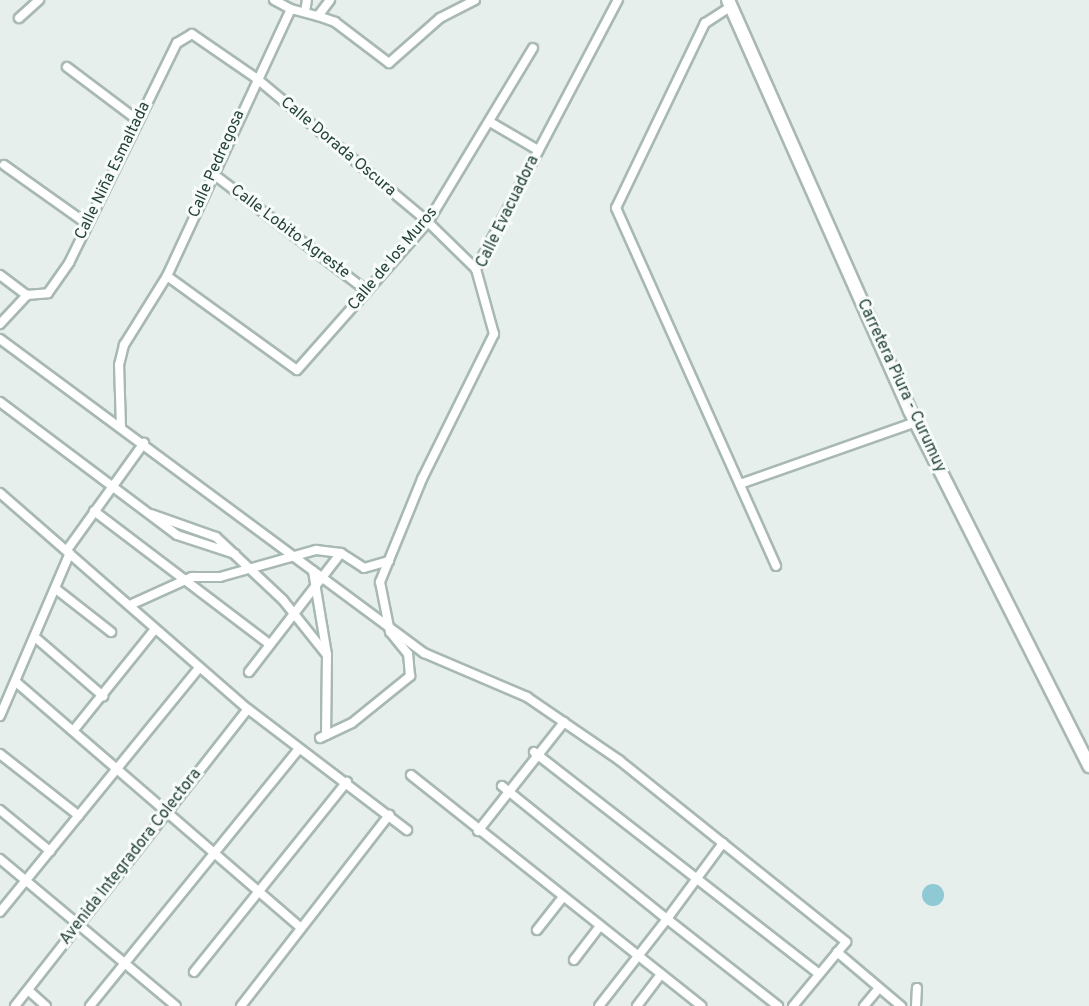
<!DOCTYPE html>
<html>
<head>
<meta charset="utf-8">
<style>
	body { margin:0 }
	#map { position:relative; width:1089px; height:1006px; overflow:hidden; background:#e6efeb; font-family:Overpass,sans-serif }
	div>[style] { position:absolute }
	.water>* { inset:0; background:#8ec9d4 }
	.round { border-radius:50% }
	.roads { filter:drop-shadow(2px 0 #a8b8b2) drop-shadow(-2px 0 #a8b8b2) drop-shadow(0 2px #a8b8b2) drop-shadow(0 -2px #a8b8b2) }
	.minor>* { height:8px; margin:-4px; padding:0 4px; transform-origin:4px; border-radius:4px; background:#fff }
	.secondary>* { height:12px; margin:-6px; padding:0 6px; transform-origin:6px; border-radius:6px; background:#fff }
	span { translate:-50% -50%; white-space:nowrap; text-align:center; line-height:1.15; -webkit-text-stroke:6px #f7fbf9; paint-order:stroke }
	.street-label { font-size:16px; color:#24423a }
</style>
</head>
<body>
<div id="map">
	<div class="water">
		<i class="round" style="left:922px;top:884px;width:22px;height:22px"></i>
	</div>
	<div class="roads">
		<div class="minor">
			<i style="left:274px;top:0;width:19px;rotate:28deg"></i>
			<i style="left:730px;top:7px;width:30px;rotate:147deg"></i>
			<i style="left:705px;top:23px;width:205px;rotate:115.7deg"></i>
			<i style="left:616px;top:208px;width:392px;rotate:65.9deg"></i>
			<i style="left:305px;top:12px;width:12px;rotate:-81deg"></i>
			<i style="left:318px;top:16px;width:18px;rotate:19deg"></i>
			<i style="left:335px;top:22px;width:68px;rotate:37.2deg"></i>
			<i style="left:389px;top:63px;width:68px;rotate:-41.4deg"></i>
			<i style="left:440px;top:18px;width:39px;rotate:-27deg"></i>
			<i style="left:19px;top:18px;width:27px;rotate:-42deg"></i>
			<i style="left:67px;top:67px;width:86px;rotate:37deg"></i>
			<i style="left:490px;top:122px;width:56px;rotate:30.3deg"></i>
			<i style="left:4px;top:165px;width:102px;rotate:35.4deg"></i>
			<i style="left:212px;top:173px;width:195px;rotate:37.3deg"></i>
			<i style="left:0;top:275px;width:34px;rotate:37deg"></i>
			<i style="left:27px;top:295px;width:21px;rotate:-5deg"></i>
			<i style="left:48px;top:293px;width:37px;rotate:-55deg"></i>
			<i style="left:69px;top:263px;width:245px;rotate:-63.9deg"></i>
			<i style="left:177px;top:43px;width:17px;rotate:-31deg"></i>
			<i style="left:192px;top:34px;width:78px;rotate:34.5deg"></i>
			<i style="left:256px;top:78px;width:224px;rotate:39.9deg"></i>
			<i style="left:428px;top:222px;width:67px;rotate:44.4deg"></i>
			<i style="left:167px;top:276px;width:160px;rotate:35.9deg"></i>
			<i style="left:297px;top:370px;width:198px;rotate:-48.5deg"></i>
			<i style="left:428px;top:222px;width:203px;rotate:-58.9deg"></i>
			<i style="left:0;top:324px;width:40px;rotate:-47deg"></i>
			<i style="left:0;top:339px;width:528px;rotate:36.52deg"></i>
			<i style="left:424px;top:653px;width:112px;rotate:23.1deg"></i>
			<i style="left:527px;top:697px;width:112px;rotate:34.4deg"></i>
			<i style="left:619px;top:760px;width:291px;rotate:38.7deg"></i>
			<i style="left:846px;top:942px;width:83px;rotate:129.6deg"></i>
			<i style="left:0;top:402px;width:221px;rotate:36.9deg"></i>
			<i style="left:177px;top:535px;width:61px;rotate:18.1deg"></i>
			<i style="left:121px;top:427px;width:62px;rotate:-91.8deg"></i>
			<i style="left:119px;top:365px;width:21px;rotate:-76deg"></i>
			<i style="left:124px;top:345px;width:81px;rotate:-58.1deg"></i>
			<i style="left:167px;top:276px;width:294px;rotate:-65.1deg"></i>
			<i style="left:291px;top:9px;width:28px;rotate:15deg"></i>
			<i style="left:318px;top:16px;width:20px;rotate:-53deg"></i>
			<i style="left:740px;top:484px;width:187px;rotate:-19.4deg"></i>
			<i style="left:0;top:493px;width:329px;rotate:41.1deg"></i>
			<i style="left:248px;top:709px;width:200px;rotate:37.3deg"></i>
			<i style="left:94px;top:511px;width:220px;rotate:37.2deg"></i>
			<i style="left:151px;top:514px;width:69px;rotate:19.5deg"></i>
			<i style="left:216px;top:537px;width:92px;rotate:43.2deg"></i>
			<i style="left:283px;top:600px;width:70px;rotate:51.3deg"></i>
			<i style="left:67px;top:550px;width:132px;rotate:-54.3deg"></i>
			<i style="left:313px;top:571px;width:85px;rotate:80.5deg"></i>
			<i style="left:327px;top:655px;width:80px;rotate:90.7deg"></i>
			<i style="left:56px;top:589px;width:70px;rotate:38deg"></i>
			<i style="left:130px;top:605px;width:68px;rotate:-24.3deg"></i>
			<i style="left:192px;top:577px;width:28px"></i>
			<i style="left:220px;top:577px;width:100px;rotate:-15.7deg"></i>
			<i style="left:316px;top:550px;width:25px;rotate:7deg"></i>
			<i style="left:341px;top:553px;width:27px;rotate:33deg"></i>
			<i style="left:364px;top:568px;width:26px;rotate:-16deg"></i>
			<i style="left:36px;top:638px;width:89px;rotate:40.9deg"></i>
			<i style="left:249px;top:672px;width:150px;rotate:-52.3deg"></i>
			<i style="left:16px;top:682px;width:376px;rotate:40.8deg"></i>
			<i style="left:0;top:716px;width:177px;rotate:-66.8deg"></i>
			<i style="left:73px;top:731px;width:131px;rotate:-51.2deg"></i>
			<i style="left:320px;top:738px;width:35px;rotate:-25deg"></i>
			<i style="left:352px;top:723px;width:75px;rotate:-39deg"></i>
			<i style="left:410px;top:676px;width:22px;rotate:-95deg"></i>
			<i style="left:408px;top:654px;width:28px;rotate:-129deg"></i>
			<i style="left:390px;top:632px;width:51px;rotate:-101.3deg"></i>
			<i style="left:380px;top:582px;width:111px;rotate:-67.8deg"></i>
			<i style="left:422px;top:479px;width:162px;rotate:-63.6deg"></i>
			<i style="left:494px;top:334px;width:67px;rotate:-105.5deg"></i>
			<i style="left:476px;top:269px;width:304px;rotate:-62.2deg"></i>
			<i style="left:534px;top:752px;width:361px;rotate:37.9deg"></i>
			<i style="left:0;top:754px;width:100px;rotate:38.1deg"></i>
			<i style="left:411px;top:775px;width:371px;rotate:38.5deg"></i>
			<i style="left:502px;top:786px;width:212px;rotate:38.9deg"></i>
			<i style="left:667px;top:919px;width:110px;rotate:128deg"></i>
			<i style="left:0;top:810px;width:65px;rotate:39.4deg"></i>
			<i style="left:478px;top:831px;width:139px;rotate:-51.7deg"></i>
			<i style="left:723px;top:843px;width:94px;rotate:126.4deg"></i>
			<i style="left:667px;top:919px;width:141px;rotate:38.1deg"></i>
			<i style="left:0;top:859px;width:229px;rotate:39.9deg"></i>
			<i style="left:0;top:912px;width:315px;rotate:-50.8deg"></i>
			<i style="left:537px;top:930px;width:42px;rotate:-51.8deg"></i>
			<i style="left:837px;top:952px;width:84px;rotate:40.2deg"></i>
			<i style="left:574px;top:960px;width:43px;rotate:-52.6deg"></i>
			<i style="left:194px;top:972px;width:244px;rotate:-51.2deg"></i>
			<i style="left:28px;top:990px;width:24px;rotate:42deg"></i>
			<i style="left:15px;top:1006px;width:377px;rotate:-51.9deg"></i>
			<i style="left:90px;top:1006px;width:331px;rotate:-50.9deg"></i>
			<i style="left:241px;top:1006px;width:242px;rotate:-52.2deg"></i>
			<i style="left:637px;top:1006px;width:40px;rotate:-53deg"></i>
			<i style="left:864px;top:1006px;width:23px;rotate:-50deg"></i>
			<i style="left:916px;top:1006px;width:18px;rotate:-87deg"></i>
		</div>
		<div class="secondary">
			<i style="left:728px;top:0;width:449px;rotate:66.1deg"></i>
			<i style="left:910px;top:411px;width:398px;rotate:63.2deg"></i>
		</div>
	</div>
	<div class="street-label">
		<span style="left:338px;top:147px;rotate:40deg">Calle Dorada Oscura</span>
		<span style="left:217px;top:164px;rotate:-66deg">Calle Pedregosa</span>
		<span style="left:113px;top:171px;rotate:-64deg">Calle Niña Esmaltada</span>
		<span style="left:508px;top:212px;rotate:-64deg">Calle Evacuadora</span>
		<span style="left:290px;top:232px;rotate:37deg">Calle Lobito Agreste</span>
		<span style="left:393px;top:259px;rotate:-50deg">Calle de los Muros</span>
		<span style="left:901px;top:386px;rotate:65deg">Carretera Piura - Curumuy</span>
		<span style="left:131px;top:857px;rotate:-52deg">Avenida Integradora Colectora</span>
	</div>
</div>
</body>
</html>
